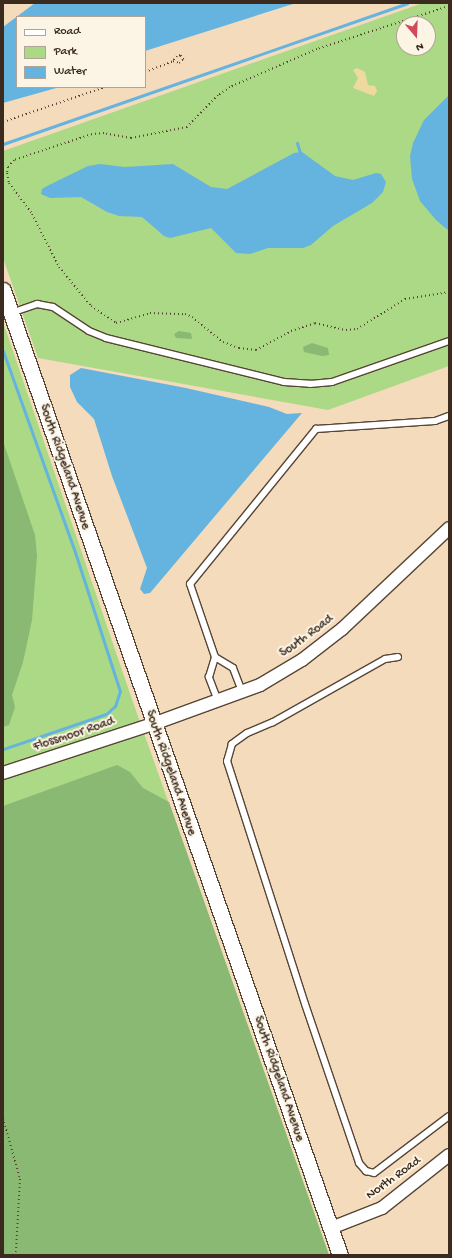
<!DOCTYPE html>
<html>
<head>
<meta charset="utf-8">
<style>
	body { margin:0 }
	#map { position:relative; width:452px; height:1258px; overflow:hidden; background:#f3dbbc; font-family:"Gochi Hand",sans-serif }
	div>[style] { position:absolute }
	.green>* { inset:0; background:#acd985 }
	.forest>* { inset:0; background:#89b972 }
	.sand>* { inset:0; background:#eeda9e }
	.water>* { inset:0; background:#65b4df }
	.stream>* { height:3px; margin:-1.5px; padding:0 1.5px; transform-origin:1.5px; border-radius:1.5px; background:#65b4df }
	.path>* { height:2px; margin-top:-1px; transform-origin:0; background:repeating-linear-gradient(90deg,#574536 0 1px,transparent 0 4px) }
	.roads { filter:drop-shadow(1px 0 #574536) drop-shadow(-1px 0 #574536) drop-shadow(0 1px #574536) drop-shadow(0 -1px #574536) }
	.service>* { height:6px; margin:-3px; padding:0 3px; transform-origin:3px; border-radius:3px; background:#fff }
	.minor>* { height:12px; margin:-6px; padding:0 6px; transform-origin:6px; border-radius:6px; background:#fff }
	.tertiary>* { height:15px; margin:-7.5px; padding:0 7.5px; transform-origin:7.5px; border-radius:7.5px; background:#fff }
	span { translate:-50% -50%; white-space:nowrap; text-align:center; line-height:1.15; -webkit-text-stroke:4px #fcf5e5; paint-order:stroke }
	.street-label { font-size:13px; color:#3b2a1e }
	.frame { position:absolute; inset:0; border:4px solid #3b2a1e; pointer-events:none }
	.legend { position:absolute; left:16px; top:16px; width:130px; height:72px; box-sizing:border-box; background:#fcf5e5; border:1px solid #afa495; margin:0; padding:5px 7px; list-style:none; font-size:12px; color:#3b2a1e }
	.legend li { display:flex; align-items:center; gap:8px; height:20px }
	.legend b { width:20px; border:1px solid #afa495 }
	.north { position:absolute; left:396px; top:16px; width:40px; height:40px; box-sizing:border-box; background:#fcf5e5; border:1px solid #afa495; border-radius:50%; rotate:161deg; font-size:11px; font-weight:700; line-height:16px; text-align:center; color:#3b2a1e }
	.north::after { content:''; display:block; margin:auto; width:14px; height:18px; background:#d1495b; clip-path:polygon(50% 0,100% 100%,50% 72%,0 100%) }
</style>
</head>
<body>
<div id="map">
	<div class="green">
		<i style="clip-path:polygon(evenodd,423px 3px,449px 3px,449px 366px,328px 410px,38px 358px,3px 258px,3px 151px,423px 3px,404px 24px,428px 24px,428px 48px,404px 48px,404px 24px)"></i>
		<i style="clip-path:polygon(3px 322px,134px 705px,329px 1255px,3px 1255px)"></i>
	</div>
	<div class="forest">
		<i style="clip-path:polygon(179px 331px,191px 333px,192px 339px,176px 338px,174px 334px)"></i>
		<i style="clip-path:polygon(312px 343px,328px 348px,329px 355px,322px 356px,304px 352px,303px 347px)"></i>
		<i style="clip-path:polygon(3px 441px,35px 535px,37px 556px,32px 620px,23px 662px,12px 695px,15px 707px,9px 725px,3px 727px)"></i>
		<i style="clip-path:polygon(117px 765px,130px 772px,143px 788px,169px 802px,329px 1255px,3px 1255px,3px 806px)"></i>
	</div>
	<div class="sand">
		<i style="clip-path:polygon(357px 68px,365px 72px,368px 85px,375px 86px,377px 91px,374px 96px,353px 88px,358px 78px,353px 70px)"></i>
	</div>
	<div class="water">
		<i style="clip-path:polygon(35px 3px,296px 3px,145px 51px,145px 17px,17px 17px,17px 87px,60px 87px,3px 103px,3px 27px)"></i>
		<i style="clip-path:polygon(449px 95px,449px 231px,436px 220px,420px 201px,412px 179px,410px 156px,413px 143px,424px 120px)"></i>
		<i style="clip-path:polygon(302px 152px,335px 176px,353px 180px,376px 173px,381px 174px,386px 182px,383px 192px,372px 203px,333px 226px,311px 245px,303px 248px,268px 248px,250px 254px,236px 253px,211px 228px,170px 238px,164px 236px,142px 217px,119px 216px,107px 212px,81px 197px,50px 198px,41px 194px,42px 189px,47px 186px,88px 166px,100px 164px,125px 167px,173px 164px,211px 187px,227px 189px,294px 153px)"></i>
		<i style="clip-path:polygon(81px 368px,186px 388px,269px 407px,287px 414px,302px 413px,150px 593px,144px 594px,140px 589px,147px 568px,112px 476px,94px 419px,77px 402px,70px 387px,70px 375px)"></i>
	</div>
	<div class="stream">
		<i style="left:297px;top:143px;width:10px;rotate:73deg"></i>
		<i style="left:3px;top:144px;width:428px;rotate:-19.2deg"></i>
		<i style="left:3px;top:351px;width:214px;rotate:70.3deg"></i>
		<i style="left:75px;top:552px;width:146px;rotate:72.1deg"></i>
		<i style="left:120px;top:691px;width:16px;rotate:108deg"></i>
		<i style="left:115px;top:706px;width:12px;rotate:138deg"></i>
		<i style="left:106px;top:714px;width:109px;rotate:161.2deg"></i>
	</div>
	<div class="path">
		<i style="left:449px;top:6px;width:139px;rotate:162deg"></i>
		<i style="left:317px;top:49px;width:95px;rotate:156.4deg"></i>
		<i style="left:230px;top:87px;width:14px;rotate:146deg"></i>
		<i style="left:218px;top:95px;width:45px;rotate:134.1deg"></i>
		<i style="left:187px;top:127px;width:57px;rotate:168.9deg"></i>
		<i style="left:131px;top:138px;width:27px;rotate:-170deg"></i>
		<i style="left:104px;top:133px;width:12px;rotate:175deg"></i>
		<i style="left:92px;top:134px;width:82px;rotate:161.6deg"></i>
		<i style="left:14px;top:160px;width:9px;rotate:131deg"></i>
		<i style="left:8px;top:167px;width:6px;rotate:99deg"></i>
		<i style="left:7px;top:173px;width:10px;rotate:79deg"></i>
		<i style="left:9px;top:183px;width:39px;rotate:53deg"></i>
		<i style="left:32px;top:214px;width:59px;rotate:63deg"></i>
		<i style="left:59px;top:267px;width:50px;rotate:50.6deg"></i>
		<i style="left:91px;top:306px;width:30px;rotate:34deg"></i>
		<i style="left:116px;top:323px;width:35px;rotate:-16deg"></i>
		<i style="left:150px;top:313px;width:35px;rotate:2deg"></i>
		<i style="left:185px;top:314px;width:8px;rotate:23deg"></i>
		<i style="left:192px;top:317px;width:40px;rotate:39deg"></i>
		<i style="left:223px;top:342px;width:17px;rotate:21deg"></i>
		<i style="left:239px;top:348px;width:17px;rotate:7deg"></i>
		<i style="left:256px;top:350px;width:40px;rotate:-28deg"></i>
		<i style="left:291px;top:331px;width:25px;rotate:-18deg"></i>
		<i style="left:315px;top:323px;width:32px;rotate:13deg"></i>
		<i style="left:346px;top:330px;width:11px;rotate:-5deg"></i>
		<i style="left:357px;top:329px;width:57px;rotate:-32deg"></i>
		<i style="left:405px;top:299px;width:45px;rotate:-9deg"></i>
		<i style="left:145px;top:72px;width:30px;rotate:-21deg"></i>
		<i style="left:173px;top:61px;width:6px;rotate:18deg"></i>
		<i style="left:179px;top:63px;width:6px;rotate:-39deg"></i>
		<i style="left:184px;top:59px;width:6px;rotate:-135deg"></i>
		<i style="left:180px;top:55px;width:3px;rotate:162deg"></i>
		<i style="left:177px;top:56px;width:6px;rotate:129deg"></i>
		<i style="left:3px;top:122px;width:108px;rotate:-18.9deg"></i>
		<i style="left:3px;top:1118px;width:63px;rotate:74.4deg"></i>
		<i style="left:20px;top:1179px;width:72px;rotate:93.2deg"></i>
		<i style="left:16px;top:1251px;width:5px;rotate:127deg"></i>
	</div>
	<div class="roads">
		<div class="service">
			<i style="left:11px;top:313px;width:28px;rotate:-19deg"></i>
			<i style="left:37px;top:304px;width:16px;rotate:11deg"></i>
			<i style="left:53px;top:307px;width:43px;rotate:33.7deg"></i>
			<i style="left:89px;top:331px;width:18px;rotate:22deg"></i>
			<i style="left:106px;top:338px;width:183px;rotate:13.9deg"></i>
			<i style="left:284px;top:382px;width:26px;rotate:4deg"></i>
			<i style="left:310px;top:384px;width:22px;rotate:-5deg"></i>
			<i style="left:332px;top:382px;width:124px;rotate:-19.3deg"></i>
			<i style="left:215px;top:657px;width:77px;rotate:-108.9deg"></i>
			<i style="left:190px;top:584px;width:200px;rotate:-50.9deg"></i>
			<i style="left:316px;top:429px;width:119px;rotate:-3.8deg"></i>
			<i style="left:435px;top:421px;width:15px;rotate:-20deg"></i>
			<i style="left:398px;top:657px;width:13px;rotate:171deg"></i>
			<i style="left:385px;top:659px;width:129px;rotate:150.6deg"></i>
			<i style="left:273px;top:722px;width:28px;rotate:157deg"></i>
			<i style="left:247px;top:733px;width:19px;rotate:144deg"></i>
			<i style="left:232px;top:744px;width:18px;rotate:106deg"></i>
			<i style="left:227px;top:761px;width:255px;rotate:72.2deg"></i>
			<i style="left:305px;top:1004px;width:168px;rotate:71.2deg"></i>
			<i style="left:359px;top:1163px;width:11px;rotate:49deg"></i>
			<i style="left:366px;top:1171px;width:8px;rotate:14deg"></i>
			<i style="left:374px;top:1173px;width:94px;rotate:-37.2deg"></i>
			<i style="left:218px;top:701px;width:26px;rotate:-111deg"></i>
			<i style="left:209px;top:677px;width:21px;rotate:-73deg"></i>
			<i style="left:215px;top:657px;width:21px;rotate:31deg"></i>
			<i style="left:233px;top:668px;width:26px;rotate:69deg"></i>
		</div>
		<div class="minor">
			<i style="left:3px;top:773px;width:158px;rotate:-18.1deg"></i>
			<i style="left:153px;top:724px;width:114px;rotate:-20deg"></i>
			<i style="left:260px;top:685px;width:49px;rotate:-30.8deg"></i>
			<i style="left:302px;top:660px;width:51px;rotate:-37.8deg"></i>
			<i style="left:342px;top:629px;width:147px;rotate:-43.3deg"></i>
			<i style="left:331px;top:1228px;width:55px;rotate:-21.4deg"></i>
			<i style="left:382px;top:1208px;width:85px;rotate:-38.3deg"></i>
		</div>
		<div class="tertiary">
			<i style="left:3px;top:290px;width:1022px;rotate:70.75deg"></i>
		</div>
	</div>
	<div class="street-label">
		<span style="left:64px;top:467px;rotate:71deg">South Ridgeland Avenue</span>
		<span style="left:307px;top:637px;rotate:-36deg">South Road</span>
		<span style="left:74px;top:735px;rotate:-18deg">Flossmoor Road</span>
		<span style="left:170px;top:773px;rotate:71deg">South Ridgeland Avenue</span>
		<span style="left:278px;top:1079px;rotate:71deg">South Ridgeland Avenue</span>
		<span style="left:394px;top:1179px;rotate:-36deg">North Road</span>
	</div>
	<div class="frame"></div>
	<ul class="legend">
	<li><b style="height:5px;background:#fff"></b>Road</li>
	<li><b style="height:11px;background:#acd985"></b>Park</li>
	<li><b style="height:11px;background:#65b4df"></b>Water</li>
	</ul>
	<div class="north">N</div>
</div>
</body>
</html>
